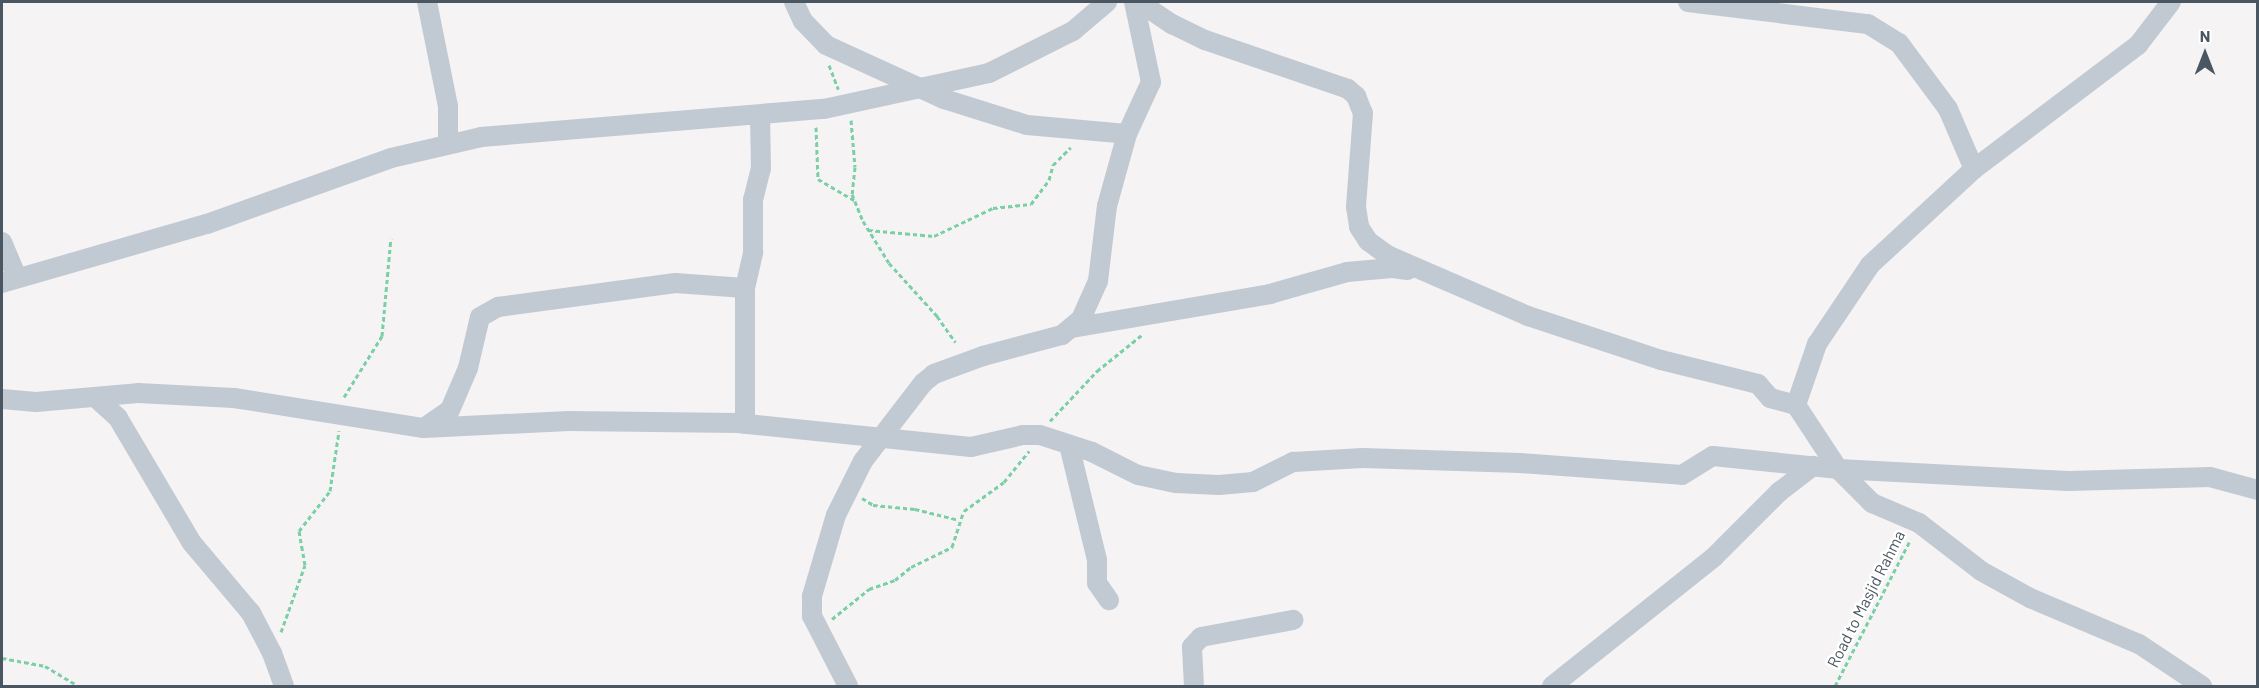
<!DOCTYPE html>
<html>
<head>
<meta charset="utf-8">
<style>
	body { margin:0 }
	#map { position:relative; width:2259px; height:688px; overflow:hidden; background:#f5f3f3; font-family:Barlow,sans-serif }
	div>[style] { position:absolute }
	.path>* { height:3px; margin-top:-1.5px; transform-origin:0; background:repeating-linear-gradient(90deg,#7ad0a6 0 4.5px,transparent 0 7.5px) }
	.minor>* { height:20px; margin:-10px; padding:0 10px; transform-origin:10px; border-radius:10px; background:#c1cad2 }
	span { translate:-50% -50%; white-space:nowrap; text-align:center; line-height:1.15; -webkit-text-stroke:5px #fff; paint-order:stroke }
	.street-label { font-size:16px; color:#4a5661 }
	.frame { position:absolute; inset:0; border:3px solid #4a5661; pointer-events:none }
	.north { position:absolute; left:2175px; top:24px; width:60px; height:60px; -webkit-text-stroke:4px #fff; paint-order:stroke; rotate:0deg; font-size:16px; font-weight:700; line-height:24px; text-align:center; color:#4a5661 }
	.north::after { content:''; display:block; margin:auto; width:21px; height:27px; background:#4a5661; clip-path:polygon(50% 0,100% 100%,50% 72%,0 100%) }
</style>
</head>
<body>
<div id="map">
	<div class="path">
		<i style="left:829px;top:65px;width:26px;rotate:69deg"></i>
		<i style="left:851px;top:120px;width:47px;rotate:85.1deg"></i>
		<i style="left:855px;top:167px;width:27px;rotate:96deg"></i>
		<i style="left:852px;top:194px;width:29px;rotate:68deg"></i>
		<i style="left:863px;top:221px;width:49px;rotate:58.2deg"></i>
		<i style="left:889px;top:263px;width:72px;rotate:47.8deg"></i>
		<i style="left:937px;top:316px;width:32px;rotate:55deg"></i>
		<i style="left:816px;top:127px;width:52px;rotate:87.8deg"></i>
		<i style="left:818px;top:179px;width:42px;rotate:30.3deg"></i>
		<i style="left:868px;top:230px;width:66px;rotate:5.2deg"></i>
		<i style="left:934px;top:236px;width:65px;rotate:-25.4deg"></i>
		<i style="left:993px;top:208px;width:38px;rotate:-6deg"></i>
		<i style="left:1031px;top:204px;width:30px;rotate:-53deg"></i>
		<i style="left:1049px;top:180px;width:16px;rotate:-75deg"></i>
		<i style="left:1053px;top:165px;width:25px;rotate:-45deg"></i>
		<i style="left:344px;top:397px;width:72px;rotate:-58.1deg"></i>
		<i style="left:382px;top:336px;width:98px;rotate:-84.8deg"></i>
		<i style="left:1050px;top:421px;width:69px;rotate:-46.8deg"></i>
		<i style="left:1097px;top:371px;width:59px;rotate:-38.8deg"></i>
		<i style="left:862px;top:498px;width:13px;rotate:32deg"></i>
		<i style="left:873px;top:505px;width:42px;rotate:5.4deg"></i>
		<i style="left:915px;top:509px;width:45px;rotate:14deg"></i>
		<i style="left:832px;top:619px;width:48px;rotate:-39deg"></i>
		<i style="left:869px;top:589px;width:28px;rotate:-19deg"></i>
		<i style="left:895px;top:580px;width:21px;rotate:-39deg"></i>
		<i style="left:911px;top:567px;width:46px;rotate:-26deg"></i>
		<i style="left:952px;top:547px;width:38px;rotate:-72deg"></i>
		<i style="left:964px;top:511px;width:49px;rotate:-35.9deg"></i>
		<i style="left:1004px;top:482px;width:40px;rotate:-51deg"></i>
		<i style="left:281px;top:632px;width:71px;rotate:-70.3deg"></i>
		<i style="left:305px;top:565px;width:35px;rotate:-100deg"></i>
		<i style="left:299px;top:531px;width:51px;rotate:-52.2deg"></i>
		<i style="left:330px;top:491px;width:61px;rotate:-81.5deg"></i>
		<i style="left:2px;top:658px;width:44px;rotate:10.5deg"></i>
		<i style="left:45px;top:666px;width:39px;rotate:31deg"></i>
		<i style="left:1835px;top:686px;width:165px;rotate:-62.7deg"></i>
	</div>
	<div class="minor">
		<i style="left:427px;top:2px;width:106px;rotate:78.6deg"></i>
		<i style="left:448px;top:106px;width:38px;rotate:90deg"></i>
		<i style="left:794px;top:2px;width:21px;rotate:65deg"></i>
		<i style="left:803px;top:21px;width:33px;rotate:46deg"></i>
		<i style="left:826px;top:45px;width:130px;rotate:24.6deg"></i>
		<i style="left:944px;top:99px;width:87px;rotate:17.4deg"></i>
		<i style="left:1027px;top:125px;width:100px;rotate:5.1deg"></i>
		<i style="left:1139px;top:2px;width:40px;rotate:34deg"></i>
		<i style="left:1172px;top:24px;width:37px;rotate:26deg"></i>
		<i style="left:1205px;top:40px;width:151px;rotate:18.9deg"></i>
		<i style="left:1348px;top:89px;width:11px;rotate:41deg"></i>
		<i style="left:1356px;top:96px;width:18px;rotate:68deg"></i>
		<i style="left:1363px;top:113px;width:94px;rotate:94.3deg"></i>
		<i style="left:1356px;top:207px;width:20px;rotate:81deg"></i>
		<i style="left:1359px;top:227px;width:17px;rotate:57deg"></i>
		<i style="left:1368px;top:241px;width:24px;rotate:36deg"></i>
		<i style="left:1387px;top:255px;width:154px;rotate:23.4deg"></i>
		<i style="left:1528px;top:316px;width:140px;rotate:18.3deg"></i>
		<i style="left:1661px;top:360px;width:100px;rotate:13.9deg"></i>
		<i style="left:1758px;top:384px;width:18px;rotate:49deg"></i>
		<i style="left:1770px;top:398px;width:27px;rotate:15deg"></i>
		<i style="left:1796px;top:405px;width:77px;rotate:56.7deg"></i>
		<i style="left:1838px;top:469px;width:48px;rotate:45deg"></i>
		<i style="left:1872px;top:503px;width:51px;rotate:23.1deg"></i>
		<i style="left:1919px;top:523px;width:78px;rotate:37.7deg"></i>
		<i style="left:1981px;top:571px;width:56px;rotate:28.9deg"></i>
		<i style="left:2030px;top:598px;width:118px;rotate:22.9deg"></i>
		<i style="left:2139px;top:644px;width:76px;rotate:33.7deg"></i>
		<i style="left:1688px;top:2px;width:181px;rotate:7deg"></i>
		<i style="left:1868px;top:24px;width:36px;rotate:32deg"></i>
		<i style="left:1899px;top:43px;width:82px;rotate:53.4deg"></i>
		<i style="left:1948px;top:109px;width:65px;rotate:66.6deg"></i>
		<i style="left:2px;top:242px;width:39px;rotate:67deg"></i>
		<i style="left:2px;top:283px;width:213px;rotate:-16.1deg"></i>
		<i style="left:207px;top:224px;width:195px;rotate:-19.7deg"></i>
		<i style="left:391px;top:158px;width:92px;rotate:-13.1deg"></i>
		<i style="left:481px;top:137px;width:344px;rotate:-4.7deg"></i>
		<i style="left:824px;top:109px;width:169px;rotate:-12.3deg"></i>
		<i style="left:989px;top:73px;width:94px;rotate:-26.6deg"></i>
		<i style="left:1073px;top:31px;width:45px;rotate:-40.5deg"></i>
		<i style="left:1072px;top:328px;width:201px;rotate:-9.7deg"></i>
		<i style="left:1270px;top:294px;width:80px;rotate:-15.9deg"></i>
		<i style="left:1347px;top:272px;width:45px;rotate:-5.1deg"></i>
		<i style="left:1392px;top:268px;width:16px;rotate:7deg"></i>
		<i style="left:95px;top:397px;width:31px;rotate:42deg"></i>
		<i style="left:118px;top:418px;width:145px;rotate:59.4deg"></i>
		<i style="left:192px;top:543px;width:92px;rotate:49.9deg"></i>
		<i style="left:251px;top:613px;width:45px;rotate:62.3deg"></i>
		<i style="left:272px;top:653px;width:35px;rotate:70deg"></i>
		<i style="left:2px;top:399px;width:34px;rotate:5deg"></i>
		<i style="left:36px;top:402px;width:102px;rotate:-5deg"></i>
		<i style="left:138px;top:393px;width:96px;rotate:3deg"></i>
		<i style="left:234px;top:398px;width:192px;rotate:9deg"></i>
		<i style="left:424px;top:428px;width:145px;rotate:-2.8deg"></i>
		<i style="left:569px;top:421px;width:169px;rotate:0.7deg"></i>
		<i style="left:738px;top:423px;width:234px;rotate:5.9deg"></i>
		<i style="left:971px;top:447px;width:53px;rotate:-13deg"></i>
		<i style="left:1023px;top:435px;width:17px"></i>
		<i style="left:1040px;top:435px;width:55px;rotate:18.1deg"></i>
		<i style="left:1092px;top:452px;width:51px;rotate:26.6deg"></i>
		<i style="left:1138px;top:475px;width:39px;rotate:12deg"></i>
		<i style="left:1176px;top:483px;width:43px;rotate:2.7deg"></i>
		<i style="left:1219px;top:485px;width:34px;rotate:-5deg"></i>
		<i style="left:1253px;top:482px;width:45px;rotate:-26.6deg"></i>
		<i style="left:1293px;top:462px;width:70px;rotate:-3.3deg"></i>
		<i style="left:1363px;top:458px;width:157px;rotate:1.8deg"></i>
		<i style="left:1520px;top:463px;width:162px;rotate:4.2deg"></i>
		<i style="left:1682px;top:475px;width:36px;rotate:-32deg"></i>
		<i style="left:1713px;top:456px;width:126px;rotate:5.9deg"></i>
		<i style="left:1838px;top:469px;width:231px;rotate:3deg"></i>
		<i style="left:2069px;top:481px;width:141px;rotate:-1.6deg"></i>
		<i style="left:2210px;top:477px;width:50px;rotate:15.2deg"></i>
		<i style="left:1796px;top:405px;width:65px;rotate:-71deg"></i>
		<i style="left:1817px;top:344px;width:95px;rotate:-56.1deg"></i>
		<i style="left:1870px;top:265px;width:142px;rotate:-42.7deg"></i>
		<i style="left:1974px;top:169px;width:206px;rotate:-37.1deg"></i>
		<i style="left:2138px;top:45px;width:54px;rotate:-52.5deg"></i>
		<i style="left:745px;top:424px;width:136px;rotate:-90deg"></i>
		<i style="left:745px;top:288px;width:37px;rotate:-77deg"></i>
		<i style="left:753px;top:252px;width:52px;rotate:-90deg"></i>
		<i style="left:753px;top:200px;width:33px;rotate:-76deg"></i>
		<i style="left:761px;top:168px;width:53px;rotate:-91.1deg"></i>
		<i style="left:424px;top:428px;width:32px;rotate:-35deg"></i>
		<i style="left:450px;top:410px;width:46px;rotate:-66.8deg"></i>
		<i style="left:468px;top:368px;width:52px;rotate:-76.8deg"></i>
		<i style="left:480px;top:317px;width:21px;rotate:-29deg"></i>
		<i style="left:498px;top:307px;width:179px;rotate:-7.7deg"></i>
		<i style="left:675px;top:283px;width:70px;rotate:4.1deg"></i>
		<i style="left:1069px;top:445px;width:118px;rotate:76.3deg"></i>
		<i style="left:1097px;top:560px;width:23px;rotate:90deg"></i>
		<i style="left:1097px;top:583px;width:21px;rotate:55deg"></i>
		<i style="left:848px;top:686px;width:79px;rotate:-117.2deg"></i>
		<i style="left:812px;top:616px;width:20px;rotate:-90deg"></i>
		<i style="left:812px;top:596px;width:84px;rotate:-73.5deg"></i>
		<i style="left:836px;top:515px;width:60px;rotate:-63.4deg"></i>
		<i style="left:863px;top:461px;width:98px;rotate:-52.4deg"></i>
		<i style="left:923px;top:383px;width:14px;rotate:-39deg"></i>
		<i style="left:934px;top:374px;width:52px;rotate:-20.2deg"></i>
		<i style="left:983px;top:356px;width:82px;rotate:-14.9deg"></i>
		<i style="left:1062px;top:335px;width:25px;rotate:-40deg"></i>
		<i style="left:1081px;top:319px;width:42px;rotate:-65.9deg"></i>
		<i style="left:1098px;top:281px;width:76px;rotate:-83.2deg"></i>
		<i style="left:1107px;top:206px;width:75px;rotate:-74.5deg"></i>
		<i style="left:1127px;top:134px;width:57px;rotate:-65.2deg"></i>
		<i style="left:1151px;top:82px;width:82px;rotate:-102deg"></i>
		<i style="left:1194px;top:686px;width:39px;rotate:-93deg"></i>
		<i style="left:1192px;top:647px;width:13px;rotate:-48deg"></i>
		<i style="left:1201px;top:637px;width:94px;rotate:-10.5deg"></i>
		<i style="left:1552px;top:686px;width:207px;rotate:-38.5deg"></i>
		<i style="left:1714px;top:557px;width:92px;rotate:-45deg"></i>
		<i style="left:1779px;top:492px;width:43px;rotate:-37.4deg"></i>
	</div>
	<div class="street-label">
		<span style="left:1866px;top:599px;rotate:-63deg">Road to Masjid Rahma</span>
	</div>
	<div class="frame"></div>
	<div class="north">N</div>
</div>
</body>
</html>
